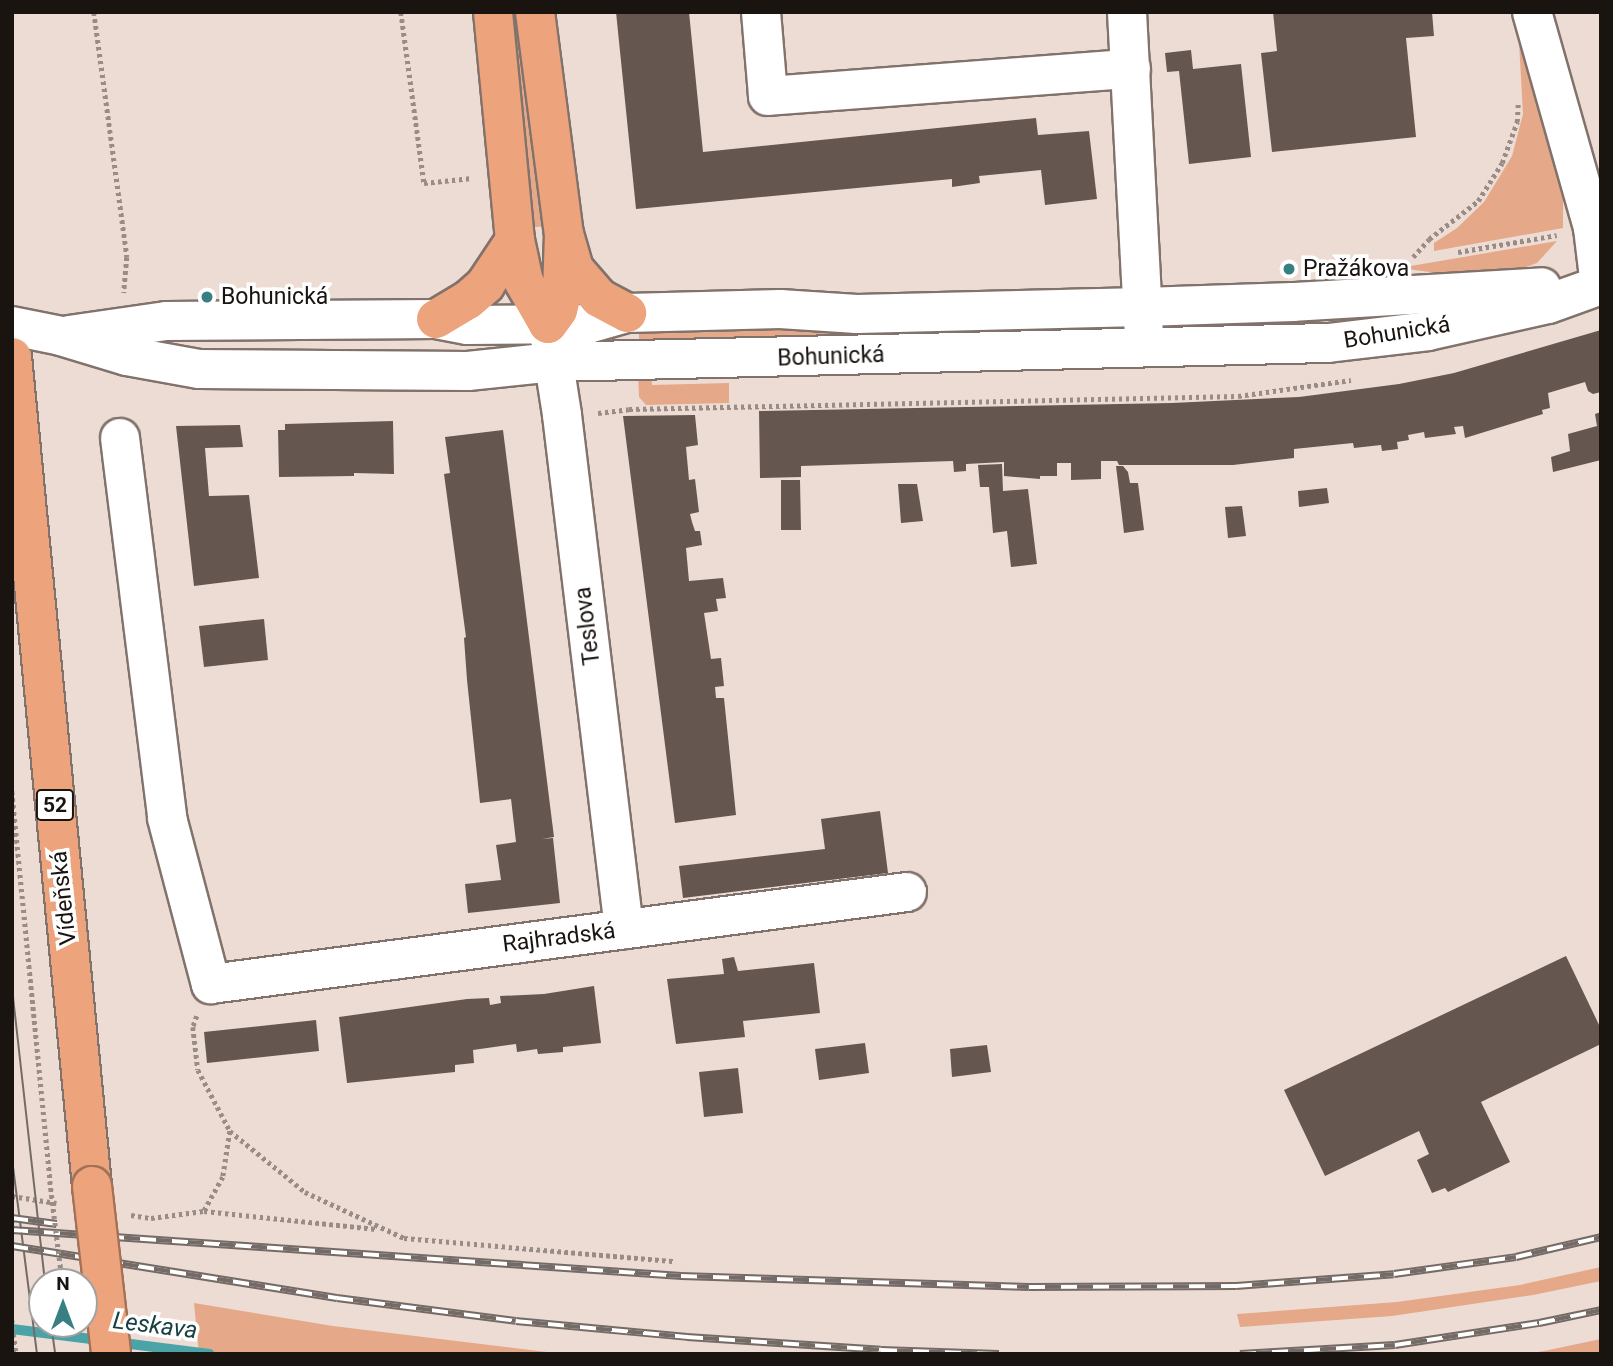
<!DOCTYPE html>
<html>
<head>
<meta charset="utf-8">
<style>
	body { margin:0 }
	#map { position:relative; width:1613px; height:1366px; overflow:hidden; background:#eddcd4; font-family:Roboto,sans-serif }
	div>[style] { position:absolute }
	.green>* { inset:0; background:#e5a889 }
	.stream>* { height:10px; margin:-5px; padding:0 5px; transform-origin:5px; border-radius:5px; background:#4aa3a6 }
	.building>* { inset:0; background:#655750 }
	.path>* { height:4.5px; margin-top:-2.25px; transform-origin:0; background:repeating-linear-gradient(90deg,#998c86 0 3.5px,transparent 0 7px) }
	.roads { filter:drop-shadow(2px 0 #81726b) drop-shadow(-2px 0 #81726b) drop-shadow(0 2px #81726b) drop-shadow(0 -2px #81726b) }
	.minor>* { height:38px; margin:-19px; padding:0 19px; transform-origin:19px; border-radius:19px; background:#fff }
	.highway>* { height:38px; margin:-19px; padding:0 19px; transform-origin:19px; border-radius:19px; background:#eda37c }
	.tram>* { height:2px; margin:-1px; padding:0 1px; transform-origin:1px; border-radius:1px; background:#756b66 }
	.rail>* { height:8px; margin-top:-4px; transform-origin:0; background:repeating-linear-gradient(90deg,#fff 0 16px,#756b66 0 32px); box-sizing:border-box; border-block:2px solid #756b66 }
	.path-bridge>* { height:4.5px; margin-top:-2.25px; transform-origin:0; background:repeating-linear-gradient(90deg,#998c86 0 3.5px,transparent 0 7px) }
	.bridges { filter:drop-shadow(2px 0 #a37157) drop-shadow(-2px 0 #a37157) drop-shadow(0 2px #a37157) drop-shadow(0 -2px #a37157) }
	.highway-bridge>* { height:38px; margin:-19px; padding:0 19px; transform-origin:19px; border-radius:19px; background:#eda37c }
	.dots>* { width:19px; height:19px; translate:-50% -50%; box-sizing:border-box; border:4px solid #fff; border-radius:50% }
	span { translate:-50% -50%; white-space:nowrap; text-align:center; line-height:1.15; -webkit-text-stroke:7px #fff; paint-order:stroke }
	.shield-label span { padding:2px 5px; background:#fff; border:2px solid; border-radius:5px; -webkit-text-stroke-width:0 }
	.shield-label { font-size:21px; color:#1a1411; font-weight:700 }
	.poi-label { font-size:23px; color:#1a1411 }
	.left { translate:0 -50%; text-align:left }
	.street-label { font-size:23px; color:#1a1411 }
	.water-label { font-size:24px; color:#174042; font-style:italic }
	.frame { position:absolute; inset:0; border:14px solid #1a1411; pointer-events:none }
	.north { position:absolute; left:28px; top:1268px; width:70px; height:70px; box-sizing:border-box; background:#fff; border:2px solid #a3a1a0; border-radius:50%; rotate:0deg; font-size:19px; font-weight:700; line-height:28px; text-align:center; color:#1a1411 }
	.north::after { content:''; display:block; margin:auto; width:24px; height:32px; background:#377f82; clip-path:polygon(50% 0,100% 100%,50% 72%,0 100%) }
</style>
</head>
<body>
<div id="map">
	<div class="green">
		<i style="clip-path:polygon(506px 13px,522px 31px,545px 226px,528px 228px)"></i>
		<i style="clip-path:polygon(1519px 42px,1563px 196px,1563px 228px,1434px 251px,1434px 243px,1457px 228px,1484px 202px,1512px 156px,1523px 114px)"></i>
		<i style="clip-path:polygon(1557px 241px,1537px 263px,1502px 276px,1476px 278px,1399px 268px)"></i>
		<i style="clip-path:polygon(1109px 320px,1117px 327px,1114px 329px,639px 350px,639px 332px)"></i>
		<i style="clip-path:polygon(638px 373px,651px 375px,652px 385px,729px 383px,729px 403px,646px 405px,639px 397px)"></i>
		<i style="clip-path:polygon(1601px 1267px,1601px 1281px,1533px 1295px,1392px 1316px,1240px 1327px,1237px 1314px,1397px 1302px,1520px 1285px)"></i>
		<i style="clip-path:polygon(194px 1303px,333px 1326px,563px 1354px,199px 1354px)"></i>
		<i style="clip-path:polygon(1601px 1339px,1601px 1354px,1526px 1354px,1544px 1351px)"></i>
	</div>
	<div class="stream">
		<i style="left:12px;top:1329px;width:199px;rotate:7.2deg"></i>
	</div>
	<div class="building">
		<i style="clip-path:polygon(616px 12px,689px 12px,703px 152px,1036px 118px,1038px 135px,1089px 131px,1097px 199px,1045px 205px,1041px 170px,979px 176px,980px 183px,952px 187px,952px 179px,636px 209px)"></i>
		<i style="clip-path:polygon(1273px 12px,1432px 12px,1434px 36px,1406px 38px,1416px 137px,1272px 152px,1261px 53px,1277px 51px)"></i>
		<i style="clip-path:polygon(1191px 50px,1193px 69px,1241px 64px,1251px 157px,1189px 164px,1179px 71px,1167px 72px,1165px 53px)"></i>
		<i style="clip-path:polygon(1601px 330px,1601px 392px,1593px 394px,1588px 391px,1585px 382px,1548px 393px,1550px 408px,1542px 410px,1543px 414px,1465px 438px,1463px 426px,1454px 427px,1456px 434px,1425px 438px,1424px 432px,1408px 435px,1409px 440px,1397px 442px,1398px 449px,1382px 451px,1381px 445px,1354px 448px,1353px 443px,1294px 449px,1294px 458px,1233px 465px,1119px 465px,1117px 461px,1101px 461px,1101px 479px,1071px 480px,1071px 463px,1057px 463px,1057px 476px,1040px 476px,1040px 479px,1004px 476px,1004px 462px,966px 464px,966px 471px,954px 472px,953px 461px,801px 466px,801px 477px,760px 478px,759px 411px,1172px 403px,1299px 397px,1399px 384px,1454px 373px)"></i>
		<i style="clip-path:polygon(1601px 412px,1601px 460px,1553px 472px,1551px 457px,1570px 451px,1568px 434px,1597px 426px,1595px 414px)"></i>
		<i style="clip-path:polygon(695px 415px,698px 445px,686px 447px,689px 480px,695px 479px,699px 512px,690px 514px,692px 522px,695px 531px,700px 531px,702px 545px,686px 548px,689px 581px,723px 578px,726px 598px,716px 599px,718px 611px,704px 613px,711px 659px,721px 658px,724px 686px,715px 687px,716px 698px,724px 698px,736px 815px,675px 823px,623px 416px)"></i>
		<i style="clip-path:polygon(393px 421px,394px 474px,354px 473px,354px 476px,279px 477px,278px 430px,285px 430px,285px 424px)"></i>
		<i style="clip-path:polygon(240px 425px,243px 447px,205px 448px,209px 496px,249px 495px,259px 578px,194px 586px,176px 426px)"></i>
		<i style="clip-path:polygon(503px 430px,554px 837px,542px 839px,553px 838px,560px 903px,468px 913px,465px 884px,501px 880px,496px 845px,516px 842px,511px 799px,480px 803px,467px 680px,464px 638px,466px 637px,444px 474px,450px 473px,445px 437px)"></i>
		<i style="clip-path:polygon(1002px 464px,1003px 491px,1028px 489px,1037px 564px,1011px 567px,1007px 531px,993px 533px,989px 487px,980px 487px,978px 465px)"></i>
		<i style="clip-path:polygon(1116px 466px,1123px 466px,1128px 472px,1130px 483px,1138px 483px,1144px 530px,1124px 533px)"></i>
		<i style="clip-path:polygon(781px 480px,800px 480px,801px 530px,781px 530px)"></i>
		<i style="clip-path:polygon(898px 484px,917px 484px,923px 521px,901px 523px)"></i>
		<i style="clip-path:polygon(1327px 488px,1329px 503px,1299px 507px,1298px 491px)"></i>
		<i style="clip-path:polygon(1242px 506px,1246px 536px,1228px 538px,1225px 507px)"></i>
		<i style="clip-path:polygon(264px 619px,268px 660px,204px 667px,199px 626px)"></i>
		<i style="clip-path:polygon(880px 811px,888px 873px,683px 898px,679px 866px,825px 849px,821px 819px)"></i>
		<i style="clip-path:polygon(1566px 956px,1601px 1029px,1601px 1044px,1481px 1102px,1510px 1162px,1448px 1192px,1445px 1188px,1432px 1193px,1417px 1160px,1429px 1154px,1419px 1131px,1325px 1176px,1284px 1090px)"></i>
		<i style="clip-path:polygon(734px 957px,738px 971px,814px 963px,820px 1013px,743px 1021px,745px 1037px,676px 1044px,667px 979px,724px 974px,722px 959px)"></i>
		<i style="clip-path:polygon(594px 986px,601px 1043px,563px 1047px,563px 1052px,538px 1054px,537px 1049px,517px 1052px,516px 1044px,473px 1050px,474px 1063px,455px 1065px,455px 1072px,347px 1083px,339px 1017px,467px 999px,489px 998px,490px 1005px,501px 1003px,500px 996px,544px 994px)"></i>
		<i style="clip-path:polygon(316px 1020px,319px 1051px,207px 1063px,204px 1032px)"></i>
		<i style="clip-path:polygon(865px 1043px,869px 1073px,819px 1080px,815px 1049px)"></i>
		<i style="clip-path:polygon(987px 1045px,991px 1072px,952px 1077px,950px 1049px)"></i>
		<i style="clip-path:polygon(738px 1068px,743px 1113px,704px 1117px,699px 1072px)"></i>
	</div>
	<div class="path">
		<i style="left:94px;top:12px;width:247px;rotate:82.3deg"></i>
		<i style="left:127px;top:257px;width:36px;rotate:95deg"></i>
		<i style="left:401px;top:12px;width:173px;rotate:82.3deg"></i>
		<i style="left:424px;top:183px;width:48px;rotate:-5.9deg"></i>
		<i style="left:1458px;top:252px;width:100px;rotate:-9.7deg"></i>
		<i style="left:1413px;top:257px;width:24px;rotate:-48deg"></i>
		<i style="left:1429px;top:239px;width:62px;rotate:-37.8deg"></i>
		<i style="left:1478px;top:201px;width:45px;rotate:-57.7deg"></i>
		<i style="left:1502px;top:163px;width:44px;rotate:-69.9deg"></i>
		<i style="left:1517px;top:122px;width:19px;rotate:-87deg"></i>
		<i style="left:598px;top:413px;width:31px;rotate:-7deg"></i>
		<i style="left:629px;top:409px;width:609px;rotate:-1.22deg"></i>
		<i style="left:1238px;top:396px;width:114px;rotate:-8.1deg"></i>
		<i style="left:12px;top:791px;width:392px;rotate:84.4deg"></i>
		<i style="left:197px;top:1016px;width:12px;rotate:110deg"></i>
		<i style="left:193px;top:1027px;width:43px;rotate:83.4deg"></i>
		<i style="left:198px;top:1070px;width:69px;rotate:62.3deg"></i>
		<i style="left:230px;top:1131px;width:47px;rotate:98.7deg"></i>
		<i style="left:223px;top:1177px;width:39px;rotate:119deg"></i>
		<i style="left:230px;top:1131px;width:97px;rotate:39.1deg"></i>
		<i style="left:305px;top:1192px;width:109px;rotate:24.9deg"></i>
		<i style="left:404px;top:1238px;width:272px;rotate:4.9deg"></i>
		<i style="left:12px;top:1196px;width:45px;rotate:9deg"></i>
		<i style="left:131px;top:1215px;width:20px;rotate:9deg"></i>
		<i style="left:151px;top:1218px;width:53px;rotate:-7.5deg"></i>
		<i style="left:204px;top:1211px;width:173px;rotate:6deg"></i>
		<i style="left:12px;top:1320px;width:34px;rotate:83deg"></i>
	</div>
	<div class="roads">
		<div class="minor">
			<i style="left:761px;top:12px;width:84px;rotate:85.2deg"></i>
			<i style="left:768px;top:96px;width:364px;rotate:-4.3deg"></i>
			<i style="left:1127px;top:12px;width:320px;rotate:87deg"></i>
			<i style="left:1532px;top:12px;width:224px;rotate:74.2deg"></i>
			<i style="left:1593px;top:228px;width:58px;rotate:83.1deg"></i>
			<i style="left:12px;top:326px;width:50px;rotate:11.5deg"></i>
			<i style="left:61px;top:336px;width:69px;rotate:16.9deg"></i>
			<i style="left:127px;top:356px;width:73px;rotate:10.2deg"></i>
			<i style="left:199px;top:369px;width:269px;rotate:0.4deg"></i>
			<i style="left:468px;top:371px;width:86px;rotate:-6deg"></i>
			<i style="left:554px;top:362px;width:774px;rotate:-1.41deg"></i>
			<i style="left:1328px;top:343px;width:101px;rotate:-6.8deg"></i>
			<i style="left:1428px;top:331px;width:123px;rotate:-12.7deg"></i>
			<i style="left:1548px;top:304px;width:56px;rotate:-19.7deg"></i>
			<i style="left:69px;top:335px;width:98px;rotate:-8.2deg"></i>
			<i style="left:166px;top:321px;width:270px;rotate:-0.4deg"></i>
			<i style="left:436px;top:319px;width:32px;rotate:11deg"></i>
			<i style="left:467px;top:325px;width:121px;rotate:-0.5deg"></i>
			<i style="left:588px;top:324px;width:41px;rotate:-15.8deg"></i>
			<i style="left:627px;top:313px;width:153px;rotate:-1.5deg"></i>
			<i style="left:780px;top:309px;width:77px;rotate:3.7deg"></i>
			<i style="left:857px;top:314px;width:286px;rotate:-1.4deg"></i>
			<i style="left:1143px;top:307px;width:150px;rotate:-1.9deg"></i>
			<i style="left:1293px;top:302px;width:249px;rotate:-3.4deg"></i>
			<i style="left:550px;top:338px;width:78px;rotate:81.1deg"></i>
			<i style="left:562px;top:415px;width:518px;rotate:83.12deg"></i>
			<i style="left:120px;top:438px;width:383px;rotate:82.9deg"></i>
			<i style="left:167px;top:818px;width:172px;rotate:75.2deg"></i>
			<i style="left:211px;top:984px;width:702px;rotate:-7.53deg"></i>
		</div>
		<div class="highway">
			<i style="left:493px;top:12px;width:229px;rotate:84.5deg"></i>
			<i style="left:515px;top:240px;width:43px;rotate:77.9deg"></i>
			<i style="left:524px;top:282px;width:48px;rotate:60.3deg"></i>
			<i style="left:548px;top:324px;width:17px;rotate:-54deg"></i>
			<i style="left:558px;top:310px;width:16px;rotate:-76deg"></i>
			<i style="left:562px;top:294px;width:60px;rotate:-88.1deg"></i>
			<i style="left:535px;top:12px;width:224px;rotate:82.6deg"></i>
			<i style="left:564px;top:234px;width:36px;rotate:74deg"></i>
			<i style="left:574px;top:269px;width:38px;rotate:49deg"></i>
			<i style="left:599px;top:298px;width:32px;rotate:28deg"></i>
			<i style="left:436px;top:319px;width:37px;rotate:-31deg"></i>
			<i style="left:468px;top:300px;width:23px;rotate:-41deg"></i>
			<i style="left:485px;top:285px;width:54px;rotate:-56.3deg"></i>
			<i style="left:12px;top:357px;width:833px;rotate:84.49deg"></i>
		</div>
	</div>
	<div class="tram">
		<i style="left:12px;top:988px;width:296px;rotate:83.6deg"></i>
		<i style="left:12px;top:1159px;width:197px;rotate:82.7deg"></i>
		<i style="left:51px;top:1324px;width:30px;rotate:82deg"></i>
	</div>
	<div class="rail">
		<i style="left:12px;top:1218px;width:45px;rotate:7.6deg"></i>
		<i style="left:12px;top:1230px;width:671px;rotate:3.93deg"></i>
		<i style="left:681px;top:1276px;width:348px;rotate:1.8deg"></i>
		<i style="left:1029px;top:1287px;width:207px;rotate:-0.3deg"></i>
		<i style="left:1236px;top:1286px;width:158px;rotate:-4.3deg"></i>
		<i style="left:1394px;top:1274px;width:123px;rotate:-7.9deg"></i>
		<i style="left:1516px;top:1257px;width:87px;rotate:-13.2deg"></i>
		<i style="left:12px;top:1246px;width:329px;rotate:9.1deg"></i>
		<i style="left:337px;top:1298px;width:180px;rotate:7.3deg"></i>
		<i style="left:516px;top:1321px;width:172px;rotate:5.3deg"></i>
		<i style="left:687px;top:1337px;width:194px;rotate:3.8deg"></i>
		<i style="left:881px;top:1350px;width:118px;rotate:1.9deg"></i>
		<i style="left:1240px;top:1354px;width:155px;rotate:-3.3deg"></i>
		<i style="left:1395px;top:1345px;width:146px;rotate:-8.7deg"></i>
		<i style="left:1539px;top:1323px;width:63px;rotate:-11.8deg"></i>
	</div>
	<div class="path-bridge">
		<i style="left:50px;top:1181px;width:91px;rotate:83deg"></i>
	</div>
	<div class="bridges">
		<div class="highway-bridge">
			<i style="left:92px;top:1186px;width:169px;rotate:83.5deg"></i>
		</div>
	</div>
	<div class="dots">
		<i style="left:1289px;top:269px;background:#377f82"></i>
		<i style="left:207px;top:297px;background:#377f82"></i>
	</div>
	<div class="shield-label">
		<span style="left:55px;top:805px">52</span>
	</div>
	<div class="poi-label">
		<span class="left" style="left:1303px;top:269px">Pražákova</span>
		<span class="left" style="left:221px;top:297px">Bohunická</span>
	</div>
	<div class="street-label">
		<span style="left:1397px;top:333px;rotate:-9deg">Bohunická</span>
		<span style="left:831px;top:357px;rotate:-2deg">Bohunická</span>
		<span style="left:588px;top:626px;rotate:-97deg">Teslova</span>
		<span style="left:64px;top:898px;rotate:-96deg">Vídeňská</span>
		<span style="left:559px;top:938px;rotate:-7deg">Rajhradská</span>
	</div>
	<div class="water-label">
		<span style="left:155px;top:1326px;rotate:7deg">Leskava</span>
	</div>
	<div class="frame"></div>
	<div class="north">N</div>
</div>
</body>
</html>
